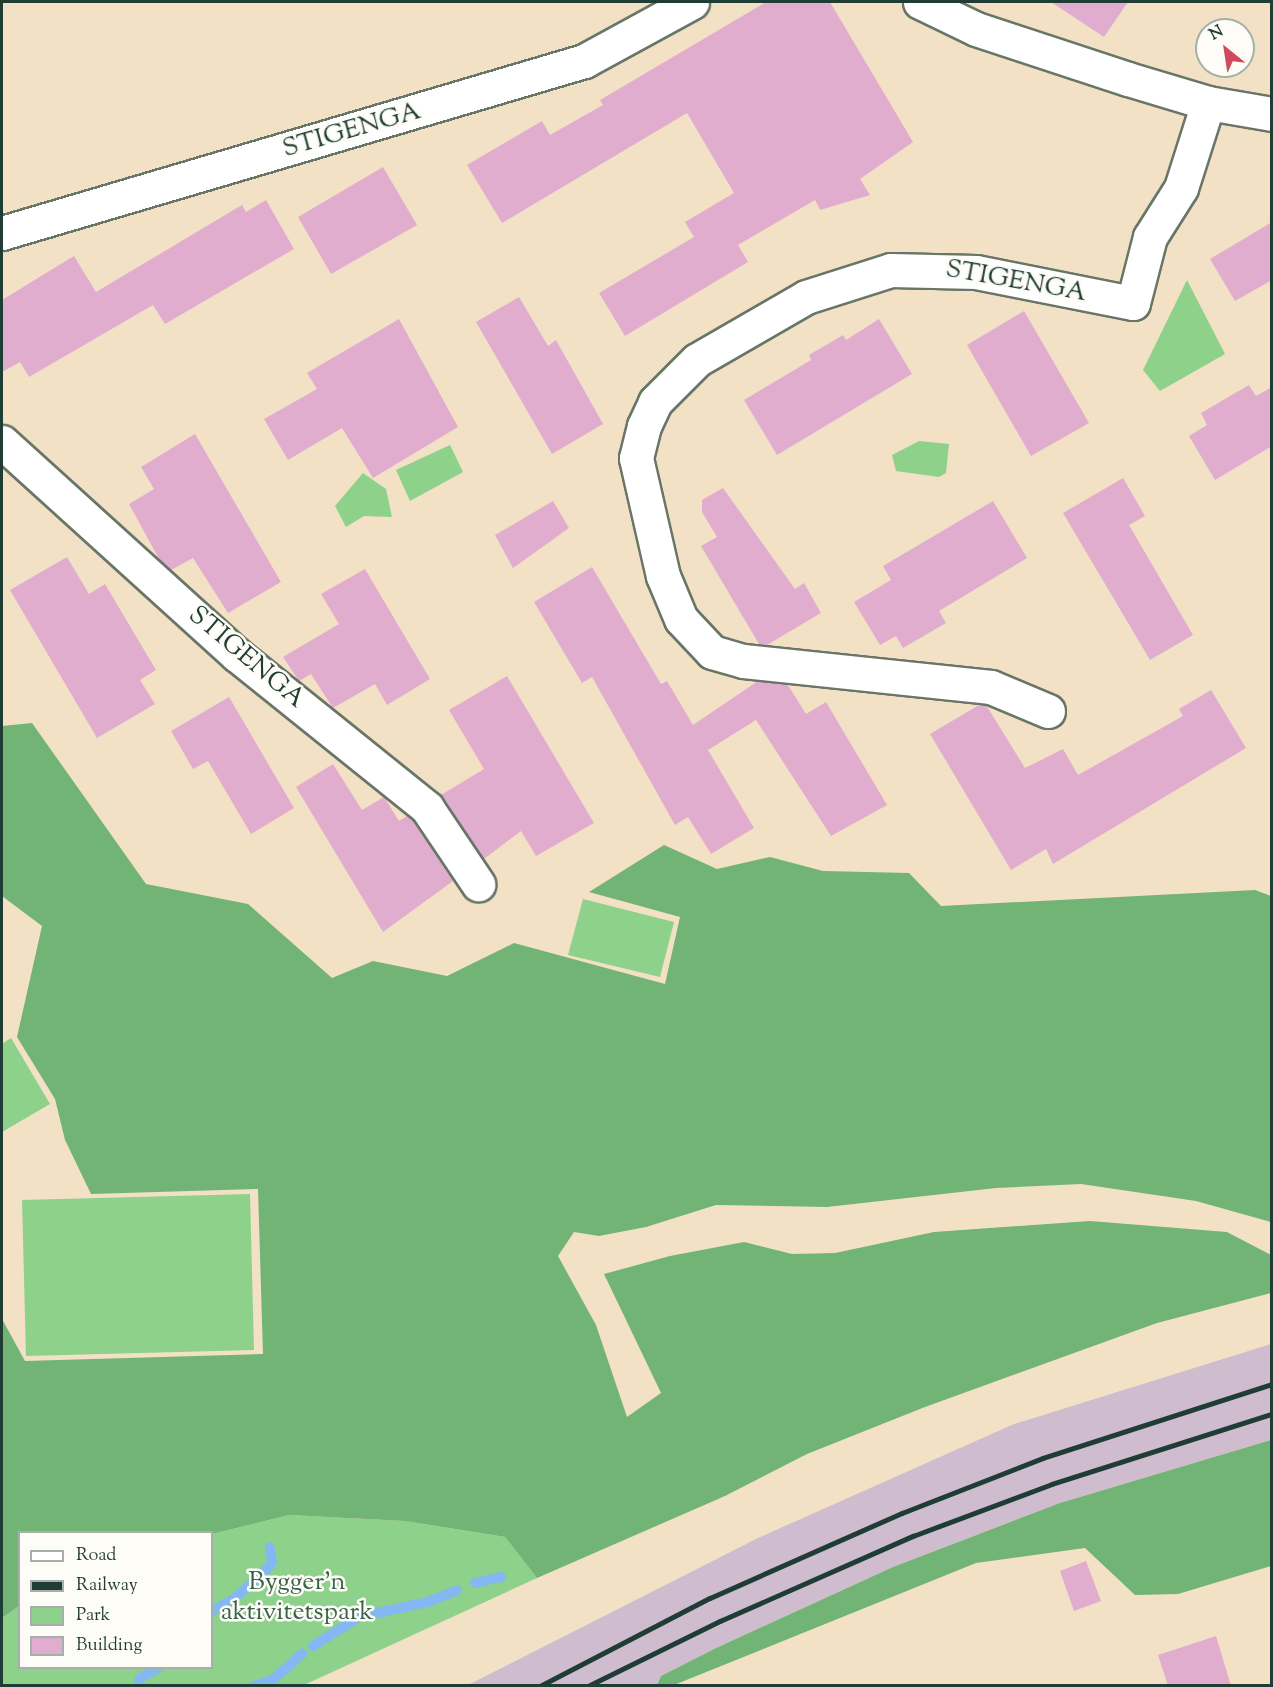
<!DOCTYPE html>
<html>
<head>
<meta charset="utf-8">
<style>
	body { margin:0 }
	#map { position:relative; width:1273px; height:1687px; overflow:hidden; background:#f3e1c5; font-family:"Sorts Mill Goudy",serif }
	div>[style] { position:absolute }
	.industrial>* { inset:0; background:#cfbdcf }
	.green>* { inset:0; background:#8dd18a }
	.forest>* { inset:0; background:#72b376 }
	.stream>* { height:10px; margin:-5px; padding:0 5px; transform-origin:5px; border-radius:5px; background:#84b8f2 }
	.building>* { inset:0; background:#e0adcf }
	.roads { filter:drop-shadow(2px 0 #697667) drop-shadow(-2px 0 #697667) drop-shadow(0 2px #697667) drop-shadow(0 -2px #697667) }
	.street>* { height:33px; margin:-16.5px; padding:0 16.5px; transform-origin:16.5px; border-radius:16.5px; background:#fff }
	.rail>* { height:4.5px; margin:-2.25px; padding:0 2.25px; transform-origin:2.25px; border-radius:2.25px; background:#1f3d34 }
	span { translate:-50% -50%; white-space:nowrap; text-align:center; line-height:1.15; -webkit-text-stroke:5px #fdfcf7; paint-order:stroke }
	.street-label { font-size:26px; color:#1f3d34 }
	.park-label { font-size:26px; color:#3a624a }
	.frame { position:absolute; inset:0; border:3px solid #1f3d34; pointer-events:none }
	.legend { position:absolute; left:18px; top:1531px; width:195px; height:138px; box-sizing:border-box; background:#fdfcf7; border:2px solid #a4b0a9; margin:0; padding:8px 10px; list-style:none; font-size:18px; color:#1f3d34 }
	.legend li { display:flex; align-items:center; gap:12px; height:30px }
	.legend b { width:30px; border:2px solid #a4b0a9 }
	.north { position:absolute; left:1195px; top:18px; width:60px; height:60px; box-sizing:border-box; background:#fdfcf7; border:2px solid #a4b0a9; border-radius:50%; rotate:330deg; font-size:16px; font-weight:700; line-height:24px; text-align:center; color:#1f3d34 }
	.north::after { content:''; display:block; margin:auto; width:21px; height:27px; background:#d1495b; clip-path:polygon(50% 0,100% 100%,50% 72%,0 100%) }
</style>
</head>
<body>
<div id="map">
	<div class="industrial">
		<i style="clip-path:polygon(1271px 1344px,1271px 1440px,1060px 1503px,893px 1567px,716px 1648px,661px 1676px,657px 1685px,466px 1686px,758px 1538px,1014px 1424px)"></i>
	</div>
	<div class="green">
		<i style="clip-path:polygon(1187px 280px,1225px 354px,1160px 391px,1143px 370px)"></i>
		<i style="clip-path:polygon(919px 441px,949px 444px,946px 473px,939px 477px,896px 471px,892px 455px)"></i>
		<i style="clip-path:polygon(450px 445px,463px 472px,410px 501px,396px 470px)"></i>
		<i style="clip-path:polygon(363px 473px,386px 489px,392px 517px,364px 516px,346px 527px,335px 506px)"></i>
		<i style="clip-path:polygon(583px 899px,674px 922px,660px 977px,568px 955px)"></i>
		<i style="clip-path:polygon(11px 1038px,50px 1104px,2px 1132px,2px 1044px)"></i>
		<i style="clip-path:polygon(250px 1194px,254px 1350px,26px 1356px,22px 1200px)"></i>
		<i style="clip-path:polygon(289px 1515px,405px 1521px,505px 1537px,537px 1578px,304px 1685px,2px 1685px,2px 1618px,19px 1606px,20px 1668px,212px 1668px,212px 1534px)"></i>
	</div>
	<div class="forest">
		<i style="clip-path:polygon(32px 723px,146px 884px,248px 904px,332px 978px,373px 961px,447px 976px,514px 943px,665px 984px,680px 917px,589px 892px,664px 845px,717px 869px,770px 857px,823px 871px,909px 873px,941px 906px,1255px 890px,1271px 896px,1271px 1222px,1196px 1201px,1081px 1184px,996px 1188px,827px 1207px,716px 1205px,646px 1227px,599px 1236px,574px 1232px,558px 1256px,596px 1325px,627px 1417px,661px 1393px,604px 1274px,670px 1256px,744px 1242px,792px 1254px,835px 1253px,934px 1232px,1090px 1221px,1227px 1232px,1271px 1255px,1271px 1293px,1157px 1323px,925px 1407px,807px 1454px,725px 1496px,537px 1578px,505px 1537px,405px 1521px,289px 1515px,212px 1534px,20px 1532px,19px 1606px,2px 1618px,2px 1319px,25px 1361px,263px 1354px,258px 1189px,91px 1194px,65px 1140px,55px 1099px,17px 1037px,42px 926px,2px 896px,2px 726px)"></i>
		<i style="clip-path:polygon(1271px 1440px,1271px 1566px,1178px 1594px,1135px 1595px,1085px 1548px,976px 1563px,674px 1685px,657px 1685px,661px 1676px,716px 1648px,893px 1567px,1060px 1503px)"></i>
	</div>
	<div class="stream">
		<i style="left:475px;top:1583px;width:27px;rotate:-13deg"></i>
		<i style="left:212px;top:1611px;width:26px;rotate:-29deg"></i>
		<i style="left:235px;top:1598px;width:43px;rotate:-42.2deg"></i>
		<i style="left:267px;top:1569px;width:9px;rotate:-54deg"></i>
		<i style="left:272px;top:1562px;width:15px;rotate:-98deg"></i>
		<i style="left:313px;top:1646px;width:54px;rotate:-32.2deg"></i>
		<i style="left:359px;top:1617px;width:71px;rotate:-12.3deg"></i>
		<i style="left:428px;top:1602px;width:31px;rotate:-22deg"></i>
		<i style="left:139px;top:1686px;width:8px;rotate:-83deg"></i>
		<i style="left:140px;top:1678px;width:21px;rotate:-29deg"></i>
		<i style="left:254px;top:1686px;width:21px;rotate:-19deg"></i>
		<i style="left:274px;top:1679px;width:38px;rotate:-42deg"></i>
	</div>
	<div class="building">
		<i style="clip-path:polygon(766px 2px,830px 2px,913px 142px,860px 179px,870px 195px,820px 210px,815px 200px,738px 245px,748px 262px,625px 336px,599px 293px,694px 237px,685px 222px,734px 193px,687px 113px,502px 223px,467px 165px,542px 121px,550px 135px,603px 105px,600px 100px)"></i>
		<i style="clip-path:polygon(1051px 2px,1128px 2px,1104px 37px)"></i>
		<i style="clip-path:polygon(383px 167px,417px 225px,331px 274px,298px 217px)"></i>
		<i style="clip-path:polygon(266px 200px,294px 249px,165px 324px,153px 305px,29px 377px,20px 362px,2px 372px,2px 300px,74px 256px,96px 292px,242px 205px,246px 212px)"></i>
		<i style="clip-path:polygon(1272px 222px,1272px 280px,1235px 301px,1210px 259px)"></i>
		<i style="clip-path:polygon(519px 297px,548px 346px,556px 340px,603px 424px,552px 454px,476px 322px)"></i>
		<i style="clip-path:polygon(1024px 311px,1089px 423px,1031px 456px,967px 345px)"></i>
		<i style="clip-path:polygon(399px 319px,458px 427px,373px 478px,342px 428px,288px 460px,264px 419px,317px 389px,307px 373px)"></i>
		<i style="clip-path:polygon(879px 319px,912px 374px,777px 455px,744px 400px,811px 360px,809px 355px,843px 335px,846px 340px)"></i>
		<i style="clip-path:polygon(1249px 385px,1256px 396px,1272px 387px,1272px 446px,1215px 480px,1189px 436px,1207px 425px,1201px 413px)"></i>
		<i style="clip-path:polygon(195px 434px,281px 582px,228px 613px,193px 558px,171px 570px,159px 559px,129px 504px,154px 489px,141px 467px)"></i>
		<i style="clip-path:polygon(1123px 478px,1145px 516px,1129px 525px,1193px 635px,1150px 660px,1063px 513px)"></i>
		<i style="clip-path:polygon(723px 488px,795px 589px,804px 583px,821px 613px,767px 645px,759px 644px,701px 546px,717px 537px,702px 512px,702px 500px)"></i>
		<i style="clip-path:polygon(553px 501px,569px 528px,513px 568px,495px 535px)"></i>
		<i style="clip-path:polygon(993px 501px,1027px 558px,939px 611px,946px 623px,903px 648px,896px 636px,880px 645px,854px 602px,891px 580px,883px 566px)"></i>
		<i style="clip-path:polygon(67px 557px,89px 594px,105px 584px,156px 670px,140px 680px,155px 704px,97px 738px,10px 590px)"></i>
		<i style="clip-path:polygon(592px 567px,661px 684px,667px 681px,693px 725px,758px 681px,788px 685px,806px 714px,826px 702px,887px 805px,831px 836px,756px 720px,708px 750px,754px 828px,711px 854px,688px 817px,675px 825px,592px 677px,582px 683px,534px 602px)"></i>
		<i style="clip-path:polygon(365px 569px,430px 679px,387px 705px,375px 684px,333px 708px,311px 674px,299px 681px,283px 657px,339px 624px,321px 594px)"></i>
		<i style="clip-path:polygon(507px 676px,594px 823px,536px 856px,521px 831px,484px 859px,441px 795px,484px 769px,449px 710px)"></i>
		<i style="clip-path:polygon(1211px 690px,1246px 748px,1053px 864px,1046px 849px,1011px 870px,930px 734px,979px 705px,986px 705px,1025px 768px,1063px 749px,1078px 775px,1183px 716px,1179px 709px)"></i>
		<i style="clip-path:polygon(229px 697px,294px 808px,251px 834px,208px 761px,193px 769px,171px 731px)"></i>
		<i style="clip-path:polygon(333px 764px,362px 810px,384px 797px,399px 821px,407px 816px,413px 821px,453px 881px,383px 932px,296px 787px)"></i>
		<i style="clip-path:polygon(1086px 1561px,1101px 1601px,1074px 1611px,1060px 1571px)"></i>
		<i style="clip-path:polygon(1216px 1636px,1231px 1686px,1168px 1686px,1158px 1655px)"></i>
	</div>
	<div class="roads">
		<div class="street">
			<i style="left:920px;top:2px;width:62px;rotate:25.7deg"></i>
			<i style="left:976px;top:29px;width:160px;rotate:18.2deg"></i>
			<i style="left:1128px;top:79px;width:84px;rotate:16.7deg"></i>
			<i style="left:1208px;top:103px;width:65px;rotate:9.8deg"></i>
			<i style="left:2px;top:233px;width:607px;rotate:-16.46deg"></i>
			<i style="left:584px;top:61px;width:123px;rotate:-28.6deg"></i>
			<i style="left:2px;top:442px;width:317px;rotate:42.2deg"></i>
			<i style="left:237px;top:655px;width:244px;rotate:38.8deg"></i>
			<i style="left:427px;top:808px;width:92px;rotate:56.1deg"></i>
			<i style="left:1048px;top:711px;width:62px;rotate:-157.2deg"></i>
			<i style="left:991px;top:687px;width:249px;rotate:-174deg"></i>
			<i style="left:743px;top:661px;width:32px;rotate:-164deg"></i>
			<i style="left:712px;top:652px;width:45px;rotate:-133.2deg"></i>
			<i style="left:681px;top:619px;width:47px;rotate:-112.7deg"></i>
			<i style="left:663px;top:576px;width:121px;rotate:-102.9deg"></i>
			<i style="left:636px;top:458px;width:33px;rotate:-76deg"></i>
			<i style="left:644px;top:426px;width:26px;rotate:-65deg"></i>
			<i style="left:655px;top:402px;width:59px;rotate:-45deg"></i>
			<i style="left:697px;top:360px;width:126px;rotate:-30deg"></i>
			<i style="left:806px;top:297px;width:89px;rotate:-17.6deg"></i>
			<i style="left:891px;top:270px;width:85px;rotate:1.3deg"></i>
			<i style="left:976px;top:272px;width:160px;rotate:11.2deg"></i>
			<i style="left:1133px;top:303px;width:68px;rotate:-75.6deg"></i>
			<i style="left:1150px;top:237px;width:58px;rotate:-57.7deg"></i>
			<i style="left:1181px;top:188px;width:89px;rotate:-72.4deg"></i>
		</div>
	</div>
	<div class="rail">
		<i style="left:540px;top:1686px;width:191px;rotate:-27.4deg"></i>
		<i style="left:710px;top:1598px;width:210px;rotate:-23.9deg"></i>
		<i style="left:902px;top:1513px;width:151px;rotate:-21.3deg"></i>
		<i style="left:1043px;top:1458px;width:241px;rotate:-17.9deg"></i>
		<i style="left:588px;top:1686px;width:147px;rotate:-26.2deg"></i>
		<i style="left:720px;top:1621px;width:211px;rotate:-23.8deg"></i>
		<i style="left:913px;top:1536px;width:148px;rotate:-20.5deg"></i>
		<i style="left:1052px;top:1484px;width:231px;rotate:-17.7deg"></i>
	</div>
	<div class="street-label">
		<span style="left:352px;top:131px;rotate:-16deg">STIGENGA</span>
		<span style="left:1016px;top:282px;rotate:10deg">STIGENGA</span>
		<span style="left:246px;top:658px;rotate:40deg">STIGENGA</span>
	</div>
	<div class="park-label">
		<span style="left:297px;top:1598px">Bygger'n<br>aktivitetspark</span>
	</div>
	<div class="frame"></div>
	<ul class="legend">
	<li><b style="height:8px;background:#fff"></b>Road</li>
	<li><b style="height:8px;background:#1f3d34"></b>Railway</li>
	<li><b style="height:16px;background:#8dd18a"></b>Park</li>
	<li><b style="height:16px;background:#e0adcf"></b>Building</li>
	</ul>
	<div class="north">N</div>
</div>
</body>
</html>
